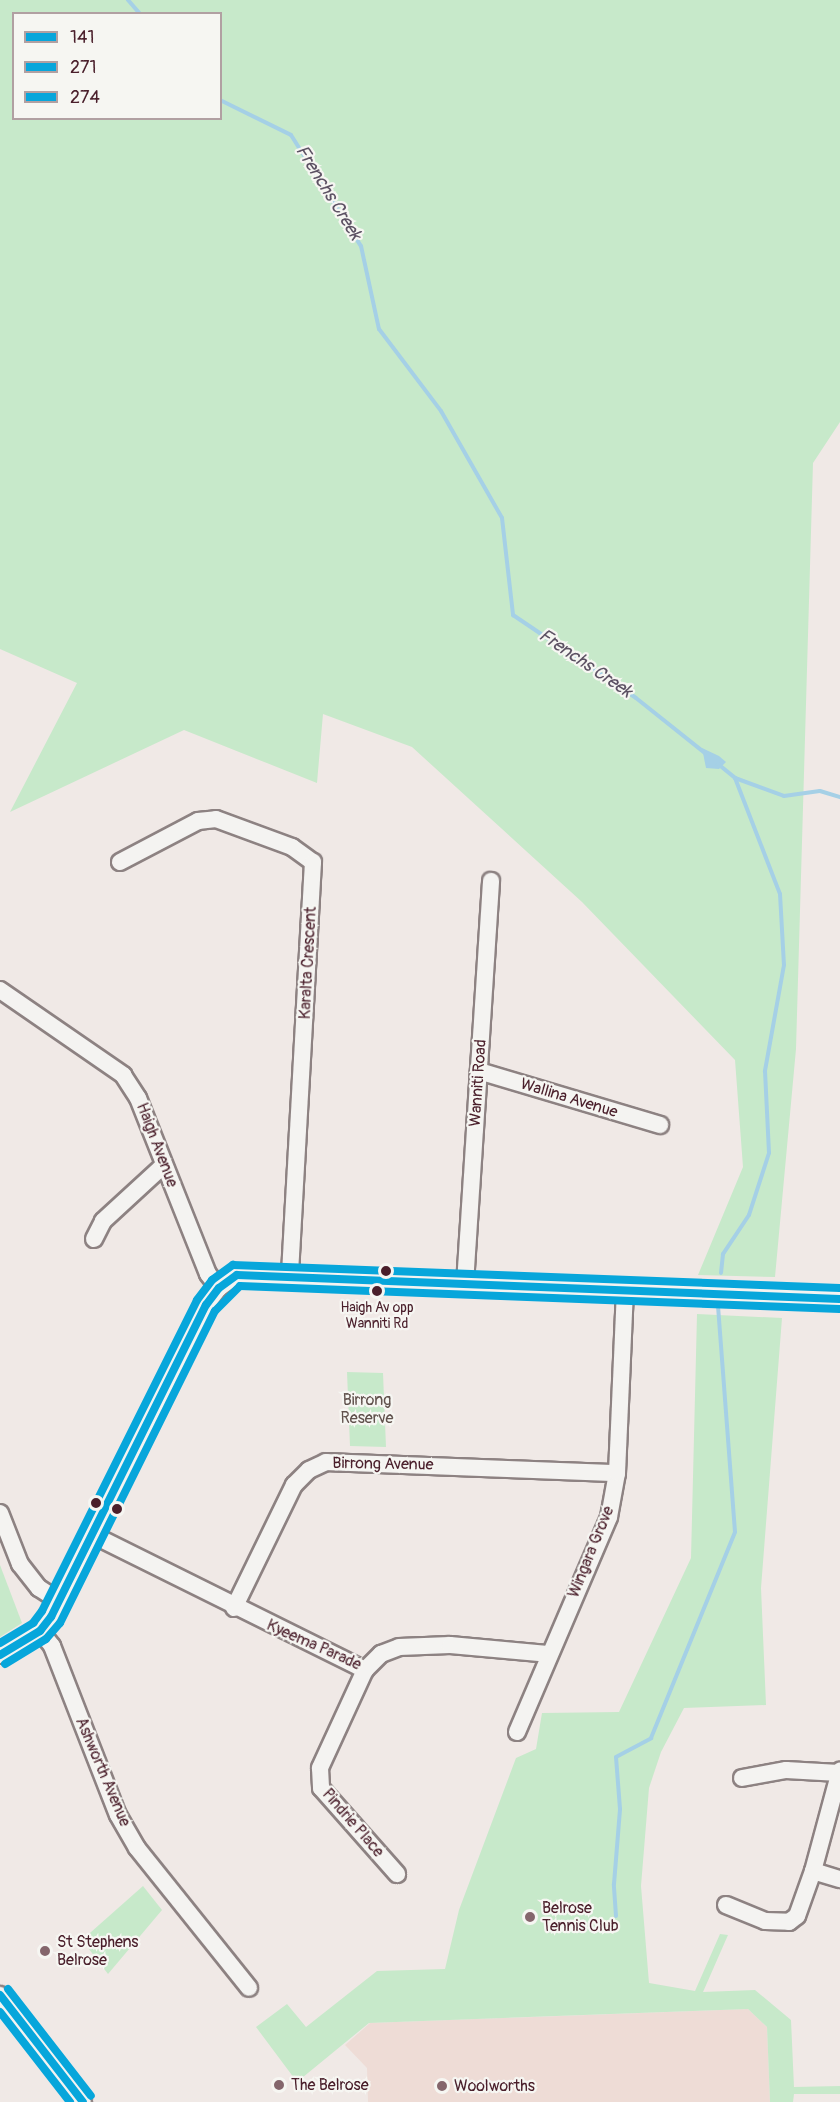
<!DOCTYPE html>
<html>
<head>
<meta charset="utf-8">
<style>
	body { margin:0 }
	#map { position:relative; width:840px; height:2102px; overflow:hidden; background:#f0e9e6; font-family:Pangolin,sans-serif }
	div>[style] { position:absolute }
	.built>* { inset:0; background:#eedcd6 }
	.green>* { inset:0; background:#c7e9ca }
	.water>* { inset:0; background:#a5d0e6 }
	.stream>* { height:4px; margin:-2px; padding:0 2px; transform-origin:2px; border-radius:2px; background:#a5d0e6 }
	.roads { filter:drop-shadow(2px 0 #8d8282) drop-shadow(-2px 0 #8d8282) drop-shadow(0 2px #8d8282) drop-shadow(0 -2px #8d8282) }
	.minor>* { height:16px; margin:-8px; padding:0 8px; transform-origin:8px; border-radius:8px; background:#f4f3f1 }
	.bus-1>* { height:8px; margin:-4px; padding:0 4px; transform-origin:4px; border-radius:4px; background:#07a6db }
	.bus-2>* { height:8px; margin:-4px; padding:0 4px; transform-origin:4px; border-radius:4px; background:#07a6db }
	.bus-3>* { height:8px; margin:-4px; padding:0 4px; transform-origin:4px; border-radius:4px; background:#07a6db }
	.dots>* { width:16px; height:16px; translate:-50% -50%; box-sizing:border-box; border:3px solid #f6f6f2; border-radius:50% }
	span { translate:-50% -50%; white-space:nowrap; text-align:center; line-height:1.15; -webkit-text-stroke:4.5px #f6f6f2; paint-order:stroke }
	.bus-label { font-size:14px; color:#4a1f2b }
	.street-label { font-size:16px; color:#4a1f2b }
	.park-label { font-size:16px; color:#61524d }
	.poi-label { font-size:16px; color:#4a1f2b }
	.left { translate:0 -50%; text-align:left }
	.water-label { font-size:18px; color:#5c5163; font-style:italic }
	.legend { position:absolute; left:12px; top:12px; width:210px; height:108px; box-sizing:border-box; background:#f6f6f2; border:2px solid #b1a0a2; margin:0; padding:8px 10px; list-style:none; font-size:18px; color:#4a1f2b }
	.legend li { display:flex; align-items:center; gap:12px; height:30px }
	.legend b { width:30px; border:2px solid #b1a0a2 }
</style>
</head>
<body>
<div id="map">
	<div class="built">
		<i style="clip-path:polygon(748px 2009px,767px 2027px,770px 2102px,368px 2102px,367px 2068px,345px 2045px,370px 2023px)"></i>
	</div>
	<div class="green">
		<i style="clip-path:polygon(evenodd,0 0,840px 0,840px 422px,813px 463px,796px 1049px,775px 1277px,698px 1275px,743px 1167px,735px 1060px,582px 902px,412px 747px,323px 714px,317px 783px,184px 730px,10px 812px,77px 683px,0 649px,0 0,14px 14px,220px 14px,220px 118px,14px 118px,14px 14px)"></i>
		<i style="clip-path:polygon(697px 1314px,782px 1318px,761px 1588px,766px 1705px,684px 1708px,661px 1752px,649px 1788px,641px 1886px,649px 1983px,695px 1991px,720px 1934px,728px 1935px,703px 1992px,755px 1990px,791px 2020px,794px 2087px,840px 2086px,840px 2094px,794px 2094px,793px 2102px,770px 2102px,767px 2027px,748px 2009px,369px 2023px,297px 2082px,256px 2027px,287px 2004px,306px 2027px,377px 1971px,445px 1969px,459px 1910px,516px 1758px,536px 1749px,542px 1713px,619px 1712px,691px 1558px)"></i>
		<i style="clip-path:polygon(347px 1372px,383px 1373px,386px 1447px,350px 1446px)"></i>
		<i style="clip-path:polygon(0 1565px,22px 1623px,0 1637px)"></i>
		<i style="clip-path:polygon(143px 1886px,162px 1910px,108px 1974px,82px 1940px)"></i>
	</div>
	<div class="water">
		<i style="clip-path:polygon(702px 748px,719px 756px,726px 762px,719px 769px,706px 768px)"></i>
	</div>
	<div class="stream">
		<i style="left:128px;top:0;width:18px;rotate:49deg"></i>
		<i style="left:220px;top:100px;width:79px;rotate:26.2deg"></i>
		<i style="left:291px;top:135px;width:131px;rotate:57.8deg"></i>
		<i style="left:361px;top:246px;width:85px;rotate:77.8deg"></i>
		<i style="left:379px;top:329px;width:103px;rotate:52.9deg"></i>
		<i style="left:441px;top:411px;width:123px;rotate:60.3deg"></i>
		<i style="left:502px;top:518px;width:98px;rotate:83.5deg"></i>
		<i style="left:513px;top:615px;width:148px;rotate:34deg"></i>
		<i style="left:636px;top:698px;width:88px;rotate:38.6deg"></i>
		<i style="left:718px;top:764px;width:22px;rotate:39deg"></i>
		<i style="left:735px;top:778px;width:124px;rotate:68.8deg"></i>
		<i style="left:780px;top:894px;width:71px;rotate:86.8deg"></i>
		<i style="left:784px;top:965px;width:108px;rotate:100.2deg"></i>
		<i style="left:765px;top:1071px;width:82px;rotate:87.2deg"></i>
		<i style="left:769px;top:1153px;width:65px;rotate:107.9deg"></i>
		<i style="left:749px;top:1215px;width:47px;rotate:123.7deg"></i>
		<i style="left:723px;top:1254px;width:19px;rotate:96deg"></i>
		<i style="left:735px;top:778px;width:52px;rotate:20.2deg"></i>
		<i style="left:784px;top:796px;width:36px;rotate:-8deg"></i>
		<i style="left:820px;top:791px;width:21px;rotate:17deg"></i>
		<i style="left:616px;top:1916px;width:32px;rotate:-94deg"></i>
		<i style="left:614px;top:1884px;width:75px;rotate:-85.4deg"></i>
		<i style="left:620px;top:1809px;width:52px;rotate:-94.4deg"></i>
		<i style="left:616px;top:1757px;width:40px;rotate:-28deg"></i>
		<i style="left:651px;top:1738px;width:222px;rotate:-67.8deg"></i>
		<i style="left:735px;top:1532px;width:225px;rotate:-94.3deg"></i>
	</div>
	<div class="roads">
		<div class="minor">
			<i style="left:120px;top:862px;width:88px;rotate:-27.7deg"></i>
			<i style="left:198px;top:821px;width:18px;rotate:-6deg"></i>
			<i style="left:216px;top:819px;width:81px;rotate:20.2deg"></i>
			<i style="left:292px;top:847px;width:26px;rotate:36deg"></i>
			<i style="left:313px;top:862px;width:415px;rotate:93.2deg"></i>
			<i style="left:0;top:990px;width:150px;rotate:34.6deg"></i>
			<i style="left:123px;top:1075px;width:27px;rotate:57deg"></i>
			<i style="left:138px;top:1098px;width:189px;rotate:68.3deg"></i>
			<i style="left:208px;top:1274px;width:18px;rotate:52deg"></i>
			<i style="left:479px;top:1071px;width:189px;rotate:16.6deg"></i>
			<i style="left:94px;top:1239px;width:20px;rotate:-63deg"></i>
			<i style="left:103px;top:1221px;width:83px;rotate:-42.6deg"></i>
			<i style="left:465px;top:1284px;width:404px;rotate:-86.3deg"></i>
			<i style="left:0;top:1513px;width:55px;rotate:68.6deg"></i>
			<i style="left:20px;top:1564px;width:31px;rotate:52deg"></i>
			<i style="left:39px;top:1588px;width:24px;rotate:33deg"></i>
			<i style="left:93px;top:1535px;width:304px;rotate:26.4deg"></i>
			<i style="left:365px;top:1670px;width:23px;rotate:-45deg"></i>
			<i style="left:381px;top:1654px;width:19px;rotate:-21deg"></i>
			<i style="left:399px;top:1647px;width:51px;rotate:-2.2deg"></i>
			<i style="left:450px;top:1645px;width:98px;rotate:5.2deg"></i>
			<i style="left:234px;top:1608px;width:137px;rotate:-64deg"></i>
			<i style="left:294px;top:1485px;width:21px;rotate:-45deg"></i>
			<i style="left:309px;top:1470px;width:19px;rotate:-25deg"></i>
			<i style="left:326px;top:1462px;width:291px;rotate:2.2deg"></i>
			<i style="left:40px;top:1631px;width:19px;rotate:51deg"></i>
			<i style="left:52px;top:1646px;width:181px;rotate:68.7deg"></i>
			<i style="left:118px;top:1815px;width:38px;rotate:60deg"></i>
			<i style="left:137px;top:1848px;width:179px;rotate:51.3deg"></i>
			<i style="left:0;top:1655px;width:47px;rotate:-31deg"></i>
			<i style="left:40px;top:1631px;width:18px;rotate:-52deg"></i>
			<i style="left:51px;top:1617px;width:348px;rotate:-63.6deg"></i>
			<i style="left:206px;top:1305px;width:21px;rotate:-53deg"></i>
			<i style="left:219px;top:1288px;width:22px;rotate:-36deg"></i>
			<i style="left:237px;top:1275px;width:603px;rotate:2.28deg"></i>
			<i style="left:365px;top:1670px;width:108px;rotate:114.7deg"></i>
			<i style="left:320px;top:1768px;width:20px;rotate:87deg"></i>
			<i style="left:321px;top:1788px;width:115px;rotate:48.5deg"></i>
			<i style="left:517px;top:1732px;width:234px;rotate:-66.8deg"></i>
			<i style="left:609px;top:1517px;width:45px;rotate:-79.7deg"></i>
			<i style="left:617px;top:1473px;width:183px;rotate:-87.5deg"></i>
			<i style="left:742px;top:1778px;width:45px;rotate:-10.3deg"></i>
			<i style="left:786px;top:1770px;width:53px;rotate:3.2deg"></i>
			<i style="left:813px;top:1871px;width:28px;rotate:17deg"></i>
			<i style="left:726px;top:1905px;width:42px;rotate:22.3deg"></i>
			<i style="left:765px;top:1921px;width:24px;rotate:2deg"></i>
			<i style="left:789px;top:1922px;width:10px;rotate:-37deg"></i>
			<i style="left:797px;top:1916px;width:48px;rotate:-70.4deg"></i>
			<i style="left:813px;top:1871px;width:104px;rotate:-74.9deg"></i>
			<i style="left:0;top:1995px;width:135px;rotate:52.2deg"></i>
		</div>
	</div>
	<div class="bus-1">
		<i style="left:0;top:1655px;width:47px;rotate:-31deg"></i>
		<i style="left:40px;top:1631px;width:18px;rotate:-52deg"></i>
		<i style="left:51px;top:1617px;width:348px;rotate:-63.6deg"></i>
		<i style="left:206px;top:1305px;width:21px;rotate:-53deg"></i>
		<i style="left:219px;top:1288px;width:22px;rotate:-36deg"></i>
		<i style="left:237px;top:1275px;width:603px;rotate:2.28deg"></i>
		<i style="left:0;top:1995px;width:135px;rotate:52.2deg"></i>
	</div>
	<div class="bus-2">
		<i style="left:5px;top:1664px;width:48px;rotate:-31.4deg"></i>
		<i style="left:46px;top:1639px;width:21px;rotate:-49deg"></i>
		<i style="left:60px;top:1623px;width:348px;rotate:-63.6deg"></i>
		<i style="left:215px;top:1311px;width:35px;rotate:-45deg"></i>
		<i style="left:240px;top:1286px;width:600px;rotate:2.2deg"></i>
		<i style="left:0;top:2012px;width:114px;rotate:52.1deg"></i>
	</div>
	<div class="bus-3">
		<i style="left:0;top:1643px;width:39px;rotate:-31deg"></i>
		<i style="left:33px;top:1623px;width:15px;rotate:-53deg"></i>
		<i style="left:42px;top:1611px;width:347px;rotate:-63.5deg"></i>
		<i style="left:197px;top:1300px;width:25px;rotate:-53deg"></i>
		<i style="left:212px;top:1280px;width:26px;rotate:-36deg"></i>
		<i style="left:233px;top:1265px;width:607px;rotate:2.17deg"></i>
		<i style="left:8px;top:1989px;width:135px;rotate:52.2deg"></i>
	</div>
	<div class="dots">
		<i style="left:386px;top:1271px;background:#4a1f2b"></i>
		<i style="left:377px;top:1291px;background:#4a1f2b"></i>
		<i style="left:96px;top:1503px;background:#4a1f2b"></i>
		<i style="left:117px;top:1509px;background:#4a1f2b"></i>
		<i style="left:530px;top:1917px;background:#84666c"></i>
		<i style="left:45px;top:1951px;background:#84666c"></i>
		<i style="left:279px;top:2085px;background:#84666c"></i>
		<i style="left:442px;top:2086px;background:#84666c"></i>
	</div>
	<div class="bus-label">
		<span style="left:377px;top:1316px">Haigh Av opp<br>Wanniti Rd</span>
	</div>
	<div class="street-label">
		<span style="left:308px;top:963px;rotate:-87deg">Karalta Crescent</span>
		<span style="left:478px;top:1083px;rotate:-86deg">Wanniti Road</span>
		<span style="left:569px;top:1098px;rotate:17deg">Wallina Avenue</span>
		<span style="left:157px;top:1145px;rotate:69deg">Haigh Avenue</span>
		<span style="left:383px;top:1464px;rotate:1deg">Birrong Avenue</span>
		<span style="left:591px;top:1552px;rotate:-68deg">Wingara Grove</span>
		<span style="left:314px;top:1645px;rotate:24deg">Kyeema Parade</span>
		<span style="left:103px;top:1772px;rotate:67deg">Ashworth Avenue</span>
		<span style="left:353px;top:1823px;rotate:49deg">Pindrie Place</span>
	</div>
	<div class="park-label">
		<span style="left:367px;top:1409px">Birrong<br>Reserve</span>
	</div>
	<div class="poi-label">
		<span class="left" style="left:542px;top:1917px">Belrose<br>Tennis Club</span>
		<span class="left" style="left:57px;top:1951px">St Stephens<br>Belrose</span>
		<span class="left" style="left:291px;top:2085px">The Belrose</span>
		<span class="left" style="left:454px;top:2086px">Woolworths</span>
	</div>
	<div class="water-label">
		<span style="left:328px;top:193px;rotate:58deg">Frenchs Creek</span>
		<span style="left:585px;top:664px;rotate:34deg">Frenchs Creek</span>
	</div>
	<ul class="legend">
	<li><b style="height:8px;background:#07a6db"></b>141</li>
	<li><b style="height:8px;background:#07a6db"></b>271</li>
	<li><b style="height:8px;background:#07a6db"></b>274</li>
	</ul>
</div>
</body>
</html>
